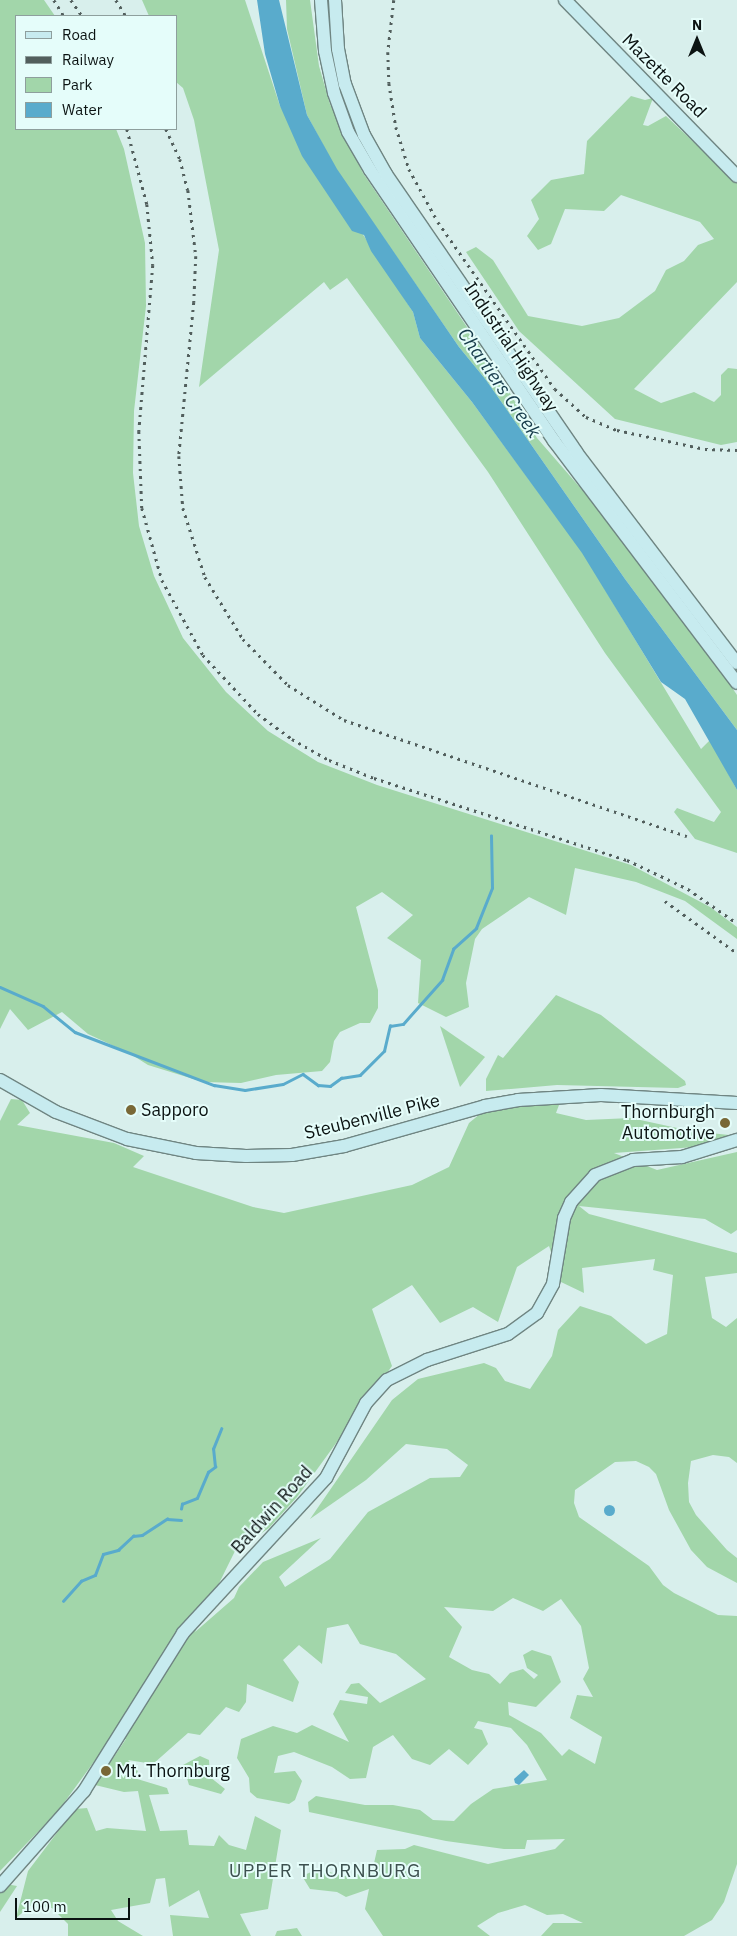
<!DOCTYPE html>
<html>
<head>
<meta charset="utf-8">
<style>
	body { margin:0 }
	#map { position:relative; width:737px; height:1936px; overflow:hidden; background:#d8efec; font-family:"IBM Plex Sans",sans-serif }
	div>[style] { position:absolute }
	.green>* { inset:0; background:#a2d6aa }
	.water>* { inset:0; background:#59abcc }
	.round { border-radius:50% }
	.stream>* { height:2.5px; margin:-1.25px; padding:0 1.25px; transform-origin:1.25px; border-radius:1.25px; background:#59abcc }
	.roads { filter:drop-shadow(1px 0 #6f8582) drop-shadow(-1px 0 #6f8582) drop-shadow(0 1px #6f8582) drop-shadow(0 -1px #6f8582) }
	.secondary>* { height:12px; margin:-6px; padding:0 6px; transform-origin:6px; border-radius:6px; background:#c7ebef }
	.rail>* { height:2.5px; margin-top:-1.25px; transform-origin:0; background:repeating-linear-gradient(90deg,#525f5d 0 2.5px,transparent 0 7.5px) }
	.dots>* { width:14px; height:14px; translate:-50% -50%; box-sizing:border-box; border:2px solid #e5fdfa; border-radius:50% }
	span { translate:-50% -50%; white-space:nowrap; text-align:center; line-height:1.15; -webkit-text-stroke:4px #e5fdfa; paint-order:stroke }
	.street-label { font-size:18px; color:#0b1312 }
	.poi-label { font-size:18px; color:#0b1312 }
	.left { translate:0 -50%; text-align:left }
	.right { translate:-100% -50%; text-align:right }
	.water-label { font-size:19px; color:#153a49; font-style:italic }
	.neighbourhood-label { font-size:19px; color:#3d514f; letter-spacing:1px }
	.legend { position:absolute; left:15px; top:15px; width:162px; height:115px; box-sizing:border-box; background:#e5fdfa; border:1px solid #8e9f9d; margin:0; padding:6px 9px; list-style:none; font-size:15px; color:#0b1312 }
	.legend li { display:flex; align-items:center; gap:10px; height:25px }
	.legend b { width:25px; border:1px solid #8e9f9d }
	.north { position:absolute; left:672px; top:15px; width:50px; height:50px; -webkit-text-stroke:4px #e5fdfa; paint-order:stroke; rotate:0deg; font-size:14px; font-weight:700; line-height:20px; text-align:center; color:#0b1312 }
	.north::after { content:''; display:block; margin:auto; width:18px; height:22px; background:#0b1312; clip-path:polygon(50% 0,100% 100%,50% 72%,0 100%) }
	.scale { position:absolute; left:15px; top:1898px; width:115px; height:22px; box-sizing:border-box; border:2px solid #0b1312; border-top:0; padding-left:6px; font-size:15px; line-height:18px; white-space:nowrap; color:#0b1312; -webkit-text-stroke:4px #e5fdfa; paint-order:stroke }
</style>
</head>
<body>
<div id="map">
	<div class="green">
		<i style="clip-path:polygon(0 0,44px 0,55px 16px,16px 16px,16px 129px,116px 129px,124px 149px,145px 243px,146px 306px,134px 411px,133px 473px,139px 526px,154px 576px,183px 638px,226px 692px,268px 731px,318px 762px,377px 785px,631px 865px,710px 907px,737px 927px,737px 939px,685px 901px,636px 882px,575px 868px,566px 915px,529px 897px,482px 929px,475px 939px,466px 983px,469px 1007px,446px 1017px,418px 1003px,421px 960px,387px 938px,413px 915px,382px 892px,356px 907px,378px 990px,378px 1008px,370px 1023px,360px 1023px,340px 1032px,334px 1041px,330px 1062px,322px 1071px,276px 1075px,241px 1083px,203px 1082px,148px 1065px,129px 1053px,88px 1034px,62px 1012px,28px 1030px,10px 1009px,0 1029px)"></i>
		<i style="clip-path:polygon(142px 0,245px 0,280px 106px,413px 312px,420px 338px,472px 402px,583px 553px,701px 749px,710px 740px,737px 790px,737px 853px,695px 839px,674px 812px,677px 808px,714px 822px,721px 812px,605px 653px,488px 472px,347px 278px,330px 290px,324px 282px,199px 387px,219px 250px,194px 120px,183px 88px,176px 82px,176px 16px,149px 16px)"></i>
		<i style="clip-path:polygon(286px 0,310px 0,319px 66px,330px 104px,363px 173px,496px 370px,537px 438px,590px 499px,715px 662px,737px 695px,737px 730px,625px 579px,486px 380px,459px 347px,336px 169px,307px 115px,287px 29px)"></i>
		<i style="clip-path:polygon(631px 96px,645px 100px,653px 98px,643px 125px,648px 126px,666px 116px,737px 183px,737px 282px,634px 389px,661px 403px,694px 392px,714px 402px,721px 395px,721px 375px,728px 368px,737px 369px,737px 442px,721px 445px,615px 419px,519px 331px,466px 252px,476px 247px,493px 260px,528px 316px,582px 326px,619px 318px,655px 291px,666px 270px,684px 261px,698px 245px,714px 239px,700px 222px,621px 195px,604px 211px,565px 209px,551px 244px,538px 250px,527px 236px,539px 219px,531px 200px,551px 180px,584px 174px,587px 141px)"></i>
		<i style="clip-path:polygon(556px 995px,601px 1015px,685px 1081px,686px 1085px,678px 1088px,557px 1085px,486px 1091px,486px 1079px,498px 1055px,503px 1058px)"></i>
		<i style="clip-path:polygon(440px 1026px,485px 1057px,460px 1087px)"></i>
		<i style="clip-path:polygon(evenodd,11px 1099px,22px 1100px,30px 1113px,17px 1125px,114px 1143px,144px 1156px,133px 1167px,253px 1207px,284px 1213px,412px 1185px,449px 1167px,469px 1123px,486px 1109px,537px 1100px,559px 1105px,556px 1113px,586px 1120px,631px 1118px,691px 1131px,729px 1135px,695px 1147px,614px 1153px,657px 1170px,737px 1152px,737px 1230px,731px 1234px,705px 1219px,579px 1206px,589px 1214px,737px 1253px,737px 1273px,705px 1277px,712px 1318px,726px 1327px,737px 1318px,737px 1463px,729px 1457px,713px 1455px,691px 1461px,688px 1483px,689px 1502px,696px 1515px,727px 1550px,737px 1558px,737px 1583px,707px 1567px,691px 1550px,669px 1510px,656px 1474px,649px 1467px,636px 1461px,615px 1462px,575px 1490px,574px 1503px,579px 1517px,649px 1566px,663px 1585px,674px 1593px,718px 1615px,737px 1616px,737px 1864px,724px 1902px,712px 1920px,684px 1936px,541px 1936px,553px 1923px,583px 1923px,563px 1914px,547px 1915px,525px 1905px,498px 1913px,477px 1926px,490px 1936px,383px 1936px,365px 1909px,369px 1889px,346px 1897px,337px 1892px,310px 1889px,302px 1876px,318px 1869px,344px 1876px,372px 1872px,377px 1850px,405px 1849px,414px 1845px,488px 1864px,555px 1849px,565px 1839px,527px 1840px,525px 1849px,504px 1849px,446px 1841px,309px 1812px,308px 1802px,316px 1796px,365px 1805px,393px 1805px,420px 1810px,433px 1820px,454px 1821px,471px 1804px,493px 1789px,547px 1780px,527px 1745px,511px 1728px,478px 1721px,474px 1728px,482px 1730px,488px 1744px,468px 1765px,449px 1749px,430px 1765px,412px 1759px,393px 1735px,373px 1747px,366px 1778px,350px 1779px,332px 1767px,294px 1752px,278px 1756px,274px 1773px,295px 1771px,302px 1781px,295px 1800px,289px 1804px,257px 1798px,250px 1792px,249px 1778px,237px 1758px,241px 1739px,273px 1726px,297px 1733px,312px 1725px,349px 1742px,333px 1714px,340px 1700px,367px 1704px,368px 1697px,345px 1693px,351px 1684px,359px 1683px,380px 1703px,426px 1679px,396px 1654px,360px 1644px,348px 1624px,327px 1628px,322px 1664px,299px 1645px,283px 1660px,299px 1682px,293px 1702px,247px 1684px,246px 1702px,239px 1712px,226px 1707px,200px 1735px,188px 1733px,153px 1764px,128px 1760px,138px 1771px,134px 1778px,167px 1788px,169px 1794px,149px 1795px,160px 1831px,187px 1830px,189px 1845px,214px 1846px,219px 1835px,229px 1845px,246px 1850px,255px 1816px,281px 1830px,268px 1909px,240px 1914px,251px 1936px,173px 1936px,170px 1915px,209px 1918px,199px 1890px,169px 1907px,165px 1878px,156px 1879px,150px 1903px,111px 1910px,118px 1921px,143px 1936px,68px 1936px,68px 1924px,52px 1908px,33px 1904px,16px 1918px,28px 1871px,75px 1809px,87px 1808px,96px 1831px,107px 1828px,146px 1831px,138px 1791px,124px 1792px,95px 1785px,126px 1739px,104px 1748px,58px 1811px,0 1871px,0 1121px,11px 1099px,549px 1246px,561px 1282px,584px 1293px,582px 1268px,655px 1259px,653px 1270px,673px 1275px,667px 1334px,646px 1344px,611px 1316px,580px 1306px,558px 1330px,552px 1356px,530px 1389px,505px 1381px,496px 1368px,484px 1363px,418px 1379px,392px 1400px,310px 1519px,366px 1480px,406px 1444px,447px 1449px,468px 1465px,460px 1477px,430px 1478px,368px 1512px,330px 1559px,285px 1587px,279px 1577px,321px 1538px,263px 1562px,239px 1587px,234px 1598px,195px 1632px,235px 1551px,269px 1528px,297px 1497px,392px 1366px,372px 1309px,412px 1285px,440px 1323px,473px 1307px,498px 1322px,517px 1267px,549px 1246px,11px 1099px,513px 1598px,543px 1611px,561px 1599px,581px 1626px,589px 1668px,583px 1679px,593px 1697px,577px 1695px,570px 1718px,602px 1737px,595px 1764px,569px 1749px,562px 1756px,541px 1733px,509px 1715px,508px 1702px,536px 1707px,561px 1682px,551px 1656px,532px 1650px,523px 1655px,527px 1668px,538px 1675px,534px 1679px,523px 1669px,510px 1673px,500px 1684px,489px 1674px,472px 1670px,449px 1657px,462px 1627px,444px 1607px,493px 1611px,513px 1598px)"></i>
		<i style="clip-path:polygon(200px 1756px,209px 1760px,210px 1777px,225px 1789px,221px 1794px,189px 1785px,183px 1765px)"></i>
		<i style="clip-path:polygon(6px 1884px,17px 1886px,0 1912px,0 1891px)"></i>
		<i style="clip-path:polygon(297px 1928px,302px 1936px,275px 1936px,277px 1931px)"></i>
	</div>
	<div class="water">
		<i style="clip-path:polygon(257px 0,279px 0,307px 115px,337px 169px,459px 347px,486px 380px,625px 579px,737px 730px,737px 790px,685px 699px,661px 682px,582px 553px,472px 402px,420px 338px,413px 312px,371px 251px,364px 235px,352px 231px,302px 156px,280px 106px,265px 54px)"></i>
		<i class="round" style="left:603.5px;top:1504.5px;width:11px;height:11px"></i>
		<i style="clip-path:polygon(524px 1770px,529px 1775px,519px 1785px,515px 1783px,514px 1779px)"></i>
	</div>
	<div class="stream">
		<i style="left:0;top:987px;width:47px;rotate:23.8deg"></i>
		<i style="left:43px;top:1006px;width:41px;rotate:39.1deg"></i>
		<i style="left:75px;top:1032px;width:149px;rotate:20.9deg"></i>
		<i style="left:214px;top:1085px;width:31px;rotate:9deg"></i>
		<i style="left:245px;top:1090px;width:38px;rotate:-9deg"></i>
		<i style="left:283px;top:1084px;width:22px;rotate:-27deg"></i>
		<i style="left:303px;top:1074px;width:19px;rotate:36deg"></i>
		<i style="left:318px;top:1085px;width:12px;rotate:5deg"></i>
		<i style="left:330px;top:1086px;width:14px;rotate:-36deg"></i>
		<i style="left:341px;top:1078px;width:19px;rotate:-9deg"></i>
		<i style="left:360px;top:1075px;width:34px;rotate:-45deg"></i>
		<i style="left:384px;top:1051px;width:26px;rotate:-77deg"></i>
		<i style="left:390px;top:1026px;width:13px;rotate:-9deg"></i>
		<i style="left:403px;top:1024px;width:59px;rotate:-48.4deg"></i>
		<i style="left:442px;top:980px;width:33px;rotate:-70deg"></i>
		<i style="left:453px;top:949px;width:31px;rotate:-42deg"></i>
		<i style="left:476px;top:928px;width:43px;rotate:-68.2deg"></i>
		<i style="left:492px;top:888px;width:52px;rotate:-91.1deg"></i>
		<i style="left:181px;top:1509px;width:5px;rotate:-79deg"></i>
		<i style="left:182px;top:1504px;width:16px;rotate:-22deg"></i>
		<i style="left:197px;top:1498px;width:28px;rotate:-67deg"></i>
		<i style="left:208px;top:1472px;width:9px;rotate:-36deg"></i>
		<i style="left:215px;top:1467px;width:18px;rotate:-96deg"></i>
		<i style="left:213px;top:1449px;width:22px;rotate:-68deg"></i>
		<i style="left:63px;top:1601px;width:27px;rotate:-48deg"></i>
		<i style="left:81px;top:1581px;width:15px;rotate:-23deg"></i>
		<i style="left:95px;top:1575px;width:22px;rotate:-69deg"></i>
		<i style="left:103px;top:1554px;width:16px;rotate:-15deg"></i>
		<i style="left:118px;top:1550px;width:21px;rotate:-43deg"></i>
		<i style="left:133px;top:1536px;width:9px;rotate:-6deg"></i>
		<i style="left:142px;top:1535px;width:30px;rotate:-33deg"></i>
		<i style="left:167px;top:1519px;width:14px;rotate:4deg"></i>
	</div>
	<div class="roads">
		<div class="secondary">
			<i style="left:321px;top:0;width:51px;rotate:85.5deg"></i>
			<i style="left:325px;top:51px;width:43px;rotate:77.9deg"></i>
			<i style="left:334px;top:93px;width:41px;rotate:70.3deg"></i>
			<i style="left:348px;top:132px;width:44px;rotate:59.9deg"></i>
			<i style="left:370px;top:170px;width:328px;rotate:55.8deg"></i>
			<i style="left:554px;top:441px;width:303px;rotate:52.9deg"></i>
			<i style="left:335px;top:0;width:49px;rotate:86.5deg"></i>
			<i style="left:338px;top:49px;width:36px;rotate:79deg"></i>
			<i style="left:345px;top:84px;width:54px;rotate:69.6deg"></i>
			<i style="left:364px;top:135px;width:45px;rotate:60.6deg"></i>
			<i style="left:386px;top:174px;width:337px;rotate:55.6deg"></i>
			<i style="left:576px;top:452px;width:265px;rotate:52.7deg"></i>
			<i style="left:565px;top:0;width:246px;rotate:45.7deg"></i>
			<i style="left:0;top:1080px;width:64px;rotate:29.7deg"></i>
			<i style="left:56px;top:1112px;width:76px;rotate:20.8deg"></i>
			<i style="left:127px;top:1139px;width:70px;rotate:11.5deg"></i>
			<i style="left:196px;top:1153px;width:50px;rotate:3.4deg"></i>
			<i style="left:246px;top:1156px;width:46px;rotate:-1.2deg"></i>
			<i style="left:292px;top:1155px;width:53px;rotate:-9.8deg"></i>
			<i style="left:344px;top:1146px;width:147px;rotate:-15.8deg"></i>
			<i style="left:485px;top:1106px;width:34px;rotate:-10deg"></i>
			<i style="left:518px;top:1100px;width:83px;rotate:-3.4deg"></i>
			<i style="left:601px;top:1095px;width:136px;rotate:3.4deg"></i>
			<i style="left:0;top:1886px;width:127px;rotate:-48.5deg"></i>
			<i style="left:84px;top:1791px;width:186px;rotate:-57.9deg"></i>
			<i style="left:183px;top:1633px;width:211px;rotate:-47.3deg"></i>
			<i style="left:326px;top:1478px;width:85px;rotate:-61.9deg"></i>
			<i style="left:366px;top:1403px;width:31px;rotate:-48deg"></i>
			<i style="left:387px;top:1380px;width:45px;rotate:-26.6deg"></i>
			<i style="left:427px;top:1360px;width:85px;rotate:-17.8deg"></i>
			<i style="left:508px;top:1334px;width:36px;rotate:-36deg"></i>
			<i style="left:537px;top:1313px;width:33px;rotate:-61deg"></i>
			<i style="left:553px;top:1284px;width:67px;rotate:-80.5deg"></i>
			<i style="left:564px;top:1218px;width:17px;rotate:-66deg"></i>
			<i style="left:571px;top:1202px;width:36px;rotate:-48deg"></i>
			<i style="left:595px;top:1175px;width:41px;rotate:-21.5deg"></i>
			<i style="left:633px;top:1160px;width:49px;rotate:-3.5deg"></i>
			<i style="left:682px;top:1157px;width:58px;rotate:-17.2deg"></i>
		</div>
	</div>
	<div class="rail">
		<i style="left:54px;top:0;width:19px;rotate:58deg"></i>
		<i style="left:71px;top:0;width:19px;rotate:55deg"></i>
		<i style="left:116px;top:0;width:19px;rotate:58deg"></i>
		<i style="left:394px;top:0;width:52px;rotate:96.6deg"></i>
		<i style="left:388px;top:52px;width:31px;rotate:88deg"></i>
		<i style="left:389px;top:83px;width:45px;rotate:81deg"></i>
		<i style="left:396px;top:127px;width:44px;rotate:72.8deg"></i>
		<i style="left:409px;top:169px;width:60px;rotate:61.3deg"></i>
		<i style="left:438px;top:222px;width:204px;rotate:55deg"></i>
		<i style="left:555px;top:389px;width:42px;rotate:42.1deg"></i>
		<i style="left:586px;top:417px;width:34px;rotate:23deg"></i>
		<i style="left:617px;top:430px;width:90px;rotate:12.2deg"></i>
		<i style="left:705px;top:449px;width:32px;rotate:2deg"></i>
		<i style="left:127px;top:129px;width:78px;rotate:75.1deg"></i>
		<i style="left:147px;top:204px;width:61px;rotate:84.4deg"></i>
		<i style="left:153px;top:265px;width:167px;rotate:94.8deg"></i>
		<i style="left:139px;top:431px;width:77px;rotate:87.8deg"></i>
		<i style="left:142px;top:508px;width:75px;rotate:74.5deg"></i>
		<i style="left:162px;top:580px;width:85px;rotate:61.3deg"></i>
		<i style="left:203px;top:655px;width:81px;rotate:47deg"></i>
		<i style="left:258px;top:714px;width:42px;rotate:36.3deg"></i>
		<i style="left:292px;top:739px;width:43px;rotate:29.6deg"></i>
		<i style="left:329px;top:760px;width:48px;rotate:21.8deg"></i>
		<i style="left:374px;top:778px;width:266px;rotate:18deg"></i>
		<i style="left:627px;top:860px;width:68px;rotate:25.4deg"></i>
		<i style="left:688px;top:889px;width:60px;rotate:34.8deg"></i>
		<i style="left:166px;top:129px;width:33px;rotate:65deg"></i>
		<i style="left:180px;top:159px;width:32px;rotate:76deg"></i>
		<i style="left:188px;top:190px;width:66px;rotate:83.1deg"></i>
		<i style="left:196px;top:256px;width:46px;rotate:92.5deg"></i>
		<i style="left:194px;top:302px;width:155px;rotate:95.6deg"></i>
		<i style="left:179px;top:456px;width:52px;rotate:85.6deg"></i>
		<i style="left:183px;top:508px;width:72px;rotate:72.3deg"></i>
		<i style="left:205px;top:577px;width:73px;rotate:58.5deg"></i>
		<i style="left:243px;top:639px;width:64px;rotate:45.6deg"></i>
		<i style="left:288px;top:685px;width:66px;rotate:32deg"></i>
		<i style="left:344px;top:720px;width:362px;rotate:18.7deg"></i>
		<i style="left:665px;top:901px;width:89px;rotate:35.8deg"></i>
	</div>
	<div class="dots">
		<i style="left:131px;top:1110px;background:#796836"></i>
		<i style="left:725px;top:1123px;background:#796836"></i>
		<i style="left:106px;top:1771px;background:#796836"></i>
	</div>
	<div class="street-label">
		<span style="left:664px;top:76px;rotate:45deg">Mazette Road</span>
		<span style="left:511px;top:347px;rotate:56deg">Industrial Highway</span>
		<span style="left:372px;top:1117px;rotate:-14deg">Steubenville Pike</span>
		<span style="left:272px;top:1510px;rotate:-48deg">Baldwin Road</span>
	</div>
	<div class="poi-label">
		<span class="left" style="left:141px;top:1110px">Sapporo</span>
		<span class="right" style="left:715px;top:1123px">Thornburgh<br>Automotive</span>
		<span class="left" style="left:116px;top:1771px">Mt. Thornburg</span>
	</div>
	<div class="water-label">
		<span style="left:499px;top:383px;rotate:55deg">Chartiers Creek</span>
	</div>
	<div class="neighbourhood-label">
		<span style="left:325px;top:1871px">UPPER THORNBURG</span>
	</div>
	<ul class="legend">
	<li><b style="height:6px;background:#c7ebef"></b>Road</li>
	<li><b style="height:6px;background:#525f5d"></b>Railway</li>
	<li><b style="height:14px;background:#a2d6aa"></b>Park</li>
	<li><b style="height:14px;background:#59abcc"></b>Water</li>
	</ul>
	<div class="north">N</div>
	<div class="scale">100 m</div>
</div>
</body>
</html>
